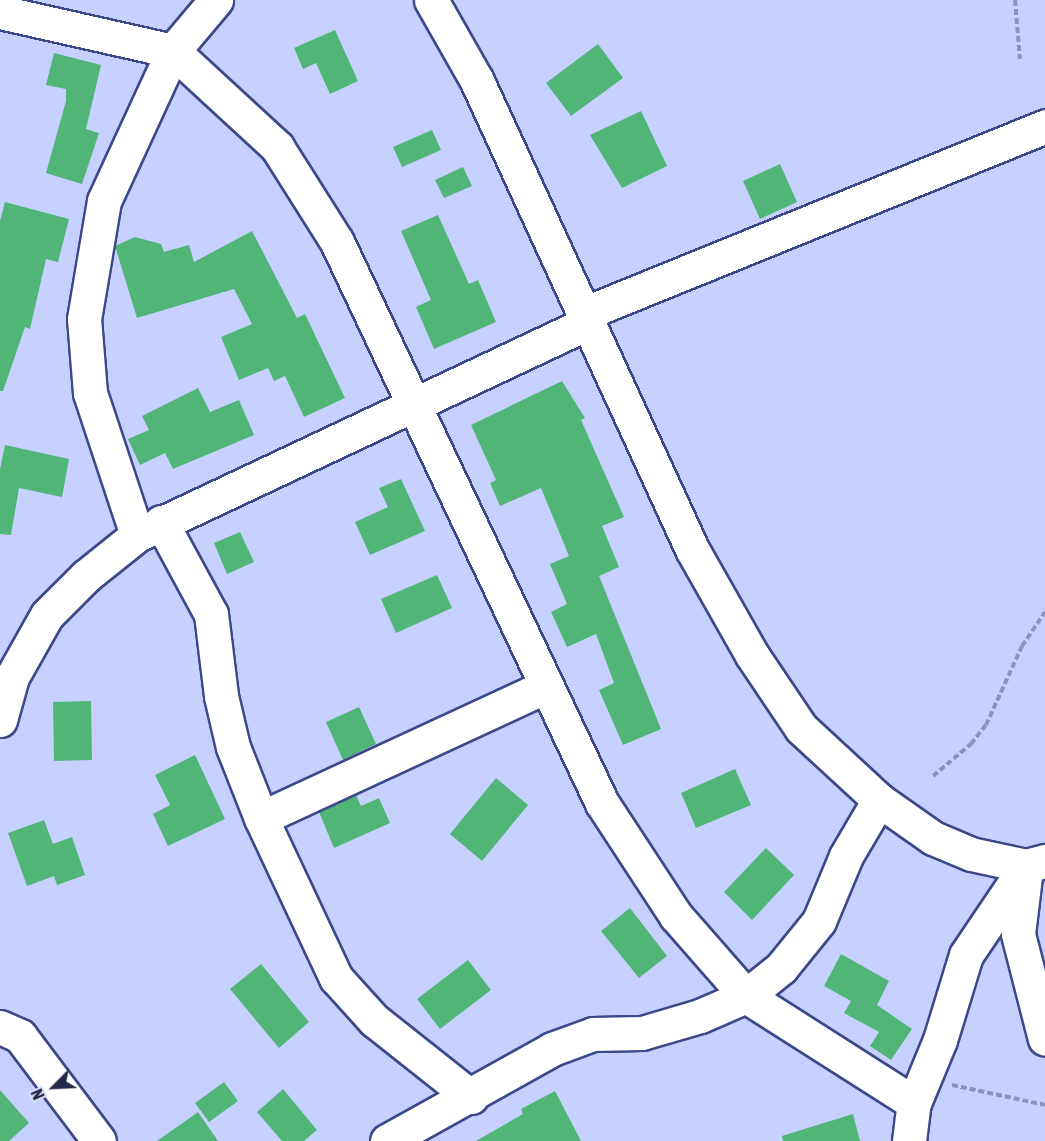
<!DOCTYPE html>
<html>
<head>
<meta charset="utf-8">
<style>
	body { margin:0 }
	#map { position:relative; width:1045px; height:1141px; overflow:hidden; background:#c6d1ff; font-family:"Asap Condensed",sans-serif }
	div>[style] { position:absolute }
	.building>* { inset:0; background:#52b578 }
	.path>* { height:4px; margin-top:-2px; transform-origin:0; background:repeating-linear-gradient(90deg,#8a93bb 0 6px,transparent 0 9px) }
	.roads { filter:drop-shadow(2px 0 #3d4889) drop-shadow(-2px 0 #3d4889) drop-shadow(0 2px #3d4889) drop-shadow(0 -2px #3d4889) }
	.minor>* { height:33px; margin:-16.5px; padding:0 16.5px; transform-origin:16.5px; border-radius:16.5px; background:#fff }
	span { translate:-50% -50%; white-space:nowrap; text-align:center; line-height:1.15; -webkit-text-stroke:4.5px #d7dffe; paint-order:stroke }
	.north { position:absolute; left:24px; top:1057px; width:60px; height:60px; -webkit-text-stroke:4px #d7dffe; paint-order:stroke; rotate:246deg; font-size:16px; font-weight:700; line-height:24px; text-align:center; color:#232946 }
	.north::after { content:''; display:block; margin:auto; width:21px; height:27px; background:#232946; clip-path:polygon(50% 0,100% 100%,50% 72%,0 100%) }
</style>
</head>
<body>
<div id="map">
	<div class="building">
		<i style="clip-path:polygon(335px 30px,358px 81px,330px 94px,316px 63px,303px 69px,294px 48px)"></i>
		<i style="clip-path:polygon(598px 44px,623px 78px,571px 116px,546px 83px)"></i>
		<i style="clip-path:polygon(54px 53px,101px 65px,86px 129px,99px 133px,82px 184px,46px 173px,66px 101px,66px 89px,46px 85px)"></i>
		<i style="clip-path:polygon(641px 111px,667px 166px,622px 188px,590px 135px)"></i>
		<i style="clip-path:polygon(432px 130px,441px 150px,402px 167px,393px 147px)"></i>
		<i style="clip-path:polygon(780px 164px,797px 202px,760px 219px,743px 181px)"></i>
		<i style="clip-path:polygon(463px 167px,472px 186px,444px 198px,435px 180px)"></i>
		<i style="clip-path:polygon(5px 202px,69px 219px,58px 262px,46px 259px,30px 329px,25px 327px,3px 391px,0 391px,0 221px)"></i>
		<i style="clip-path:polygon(438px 215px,469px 284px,478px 280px,496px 322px,434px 349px,416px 307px,431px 300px,401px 231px)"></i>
		<i style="clip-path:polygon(252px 231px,297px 318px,305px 314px,345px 398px,304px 417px,285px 376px,274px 381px,268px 368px,239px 380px,221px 337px,252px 324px,234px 289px,137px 318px,115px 246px,135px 237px,161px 244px,164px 252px,189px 245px,194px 262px)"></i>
		<i style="clip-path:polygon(562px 381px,585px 418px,581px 420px,624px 517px,602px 526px,619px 567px,599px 576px,661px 729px,623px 745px,599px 690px,614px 683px,596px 634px,567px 647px,551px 612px,567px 604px,550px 564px,569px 556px,541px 488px,500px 506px,490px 483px,496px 480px,471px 425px)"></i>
		<i style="clip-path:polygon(198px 388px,210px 412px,239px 400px,254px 435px,173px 469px,165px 453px,140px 465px,128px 439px,149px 430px,142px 416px)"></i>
		<i style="clip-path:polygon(5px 445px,69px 459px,62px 497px,19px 488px,11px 535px,0 534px,0 469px)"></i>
		<i style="clip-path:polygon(401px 479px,425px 531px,370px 555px,355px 522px,388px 507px,379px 488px)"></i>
		<i style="clip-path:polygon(240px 532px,254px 562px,227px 574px,214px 543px)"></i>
		<i style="clip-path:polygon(437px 575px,452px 608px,396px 633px,381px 599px)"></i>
		<i style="clip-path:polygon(91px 701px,92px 760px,54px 761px,53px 702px)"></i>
		<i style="clip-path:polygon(359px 707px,376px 744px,343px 760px,326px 722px)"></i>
		<i style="clip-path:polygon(195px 755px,225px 819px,168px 846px,153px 814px,170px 805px,155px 775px)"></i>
		<i style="clip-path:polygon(735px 769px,751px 805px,696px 828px,681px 793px)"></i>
		<i style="clip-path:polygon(496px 778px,528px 805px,482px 861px,450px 834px)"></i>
		<i style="clip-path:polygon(356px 795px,361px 806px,379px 798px,390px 823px,334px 848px,319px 812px)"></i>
		<i style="clip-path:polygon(44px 820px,53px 844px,72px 837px,85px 875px,57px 885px,54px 876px,27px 886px,8px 833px)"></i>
		<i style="clip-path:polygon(766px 848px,794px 875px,752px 920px,724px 892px)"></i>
		<i style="clip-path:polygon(630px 908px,667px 956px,639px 978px,601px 931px)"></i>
		<i style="clip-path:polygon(841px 954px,889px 981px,877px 1005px,912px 1029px,891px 1060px,870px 1046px,879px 1032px,844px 1013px,851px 1001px,824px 986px)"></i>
		<i style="clip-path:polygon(468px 960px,491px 990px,440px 1029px,417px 999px)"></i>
		<i style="clip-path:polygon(261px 964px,309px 1022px,279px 1048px,230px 989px)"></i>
		<i style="clip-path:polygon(224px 1082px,238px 1101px,209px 1122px,195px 1103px)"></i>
		<i style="clip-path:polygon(283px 1089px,317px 1130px,304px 1141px,282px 1141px,257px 1112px)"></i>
		<i style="clip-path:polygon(0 1090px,29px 1123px,9px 1141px,0 1141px)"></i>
		<i style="clip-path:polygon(555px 1091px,581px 1141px,476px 1141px,523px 1114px,521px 1109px)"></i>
		<i style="clip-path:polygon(198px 1112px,218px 1141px,157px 1141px)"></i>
		<i style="clip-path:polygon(853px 1114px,860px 1141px,783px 1141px,782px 1136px)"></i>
	</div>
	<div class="path">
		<i style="left:1015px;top:0;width:59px;rotate:85.2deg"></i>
		<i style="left:933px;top:776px;width:50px;rotate:-40.1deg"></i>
		<i style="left:971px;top:744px;width:24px;rotate:-52deg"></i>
		<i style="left:986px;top:725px;width:87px;rotate:-65.5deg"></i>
		<i style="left:1022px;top:646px;width:41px;rotate:-55.9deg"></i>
		<i style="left:952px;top:1085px;width:95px;rotate:12.1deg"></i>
	</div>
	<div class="roads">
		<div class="minor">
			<i style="left:431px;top:0;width:93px;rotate:60.4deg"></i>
			<i style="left:477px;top:81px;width:515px;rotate:65.33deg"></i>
			<i style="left:692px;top:549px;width:122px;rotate:60.5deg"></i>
			<i style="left:752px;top:655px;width:88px;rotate:56.1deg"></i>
			<i style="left:801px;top:728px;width:106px;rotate:42.7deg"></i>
			<i style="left:879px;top:800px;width:66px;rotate:35.1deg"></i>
			<i style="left:933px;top:838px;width:41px;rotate:22.8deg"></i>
			<i style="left:971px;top:854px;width:56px;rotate:12.3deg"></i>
			<i style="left:1026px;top:866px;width:20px;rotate:-15deg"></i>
			<i style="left:0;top:12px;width:177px;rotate:12.7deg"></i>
			<i style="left:173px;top:51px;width:142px;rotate:42.7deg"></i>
			<i style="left:277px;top:147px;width:112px;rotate:57.7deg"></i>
			<i style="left:337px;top:242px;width:620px;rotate:64.72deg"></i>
			<i style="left:602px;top:803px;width:135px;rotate:56.8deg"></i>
			<i style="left:676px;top:916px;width:106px;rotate:48.8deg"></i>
			<i style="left:746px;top:996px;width:199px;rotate:32.5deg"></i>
			<i style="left:583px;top:314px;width:499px;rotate:-22.1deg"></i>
			<i style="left:161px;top:522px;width:105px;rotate:61.5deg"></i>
			<i style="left:211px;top:614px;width:83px;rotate:83deg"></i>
			<i style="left:221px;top:696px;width:52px;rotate:76.8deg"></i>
			<i style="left:233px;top:747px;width:76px;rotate:68.5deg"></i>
			<i style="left:261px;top:818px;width:177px;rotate:64.9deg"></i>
			<i style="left:336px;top:978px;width:57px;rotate:47.9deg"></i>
			<i style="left:374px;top:1020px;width:124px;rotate:38.4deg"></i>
			<i style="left:137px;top:535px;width:150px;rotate:-108.3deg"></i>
			<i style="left:90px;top:393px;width:74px;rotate:-94.6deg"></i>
			<i style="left:84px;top:319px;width:120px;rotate:-80.4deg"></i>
			<i style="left:104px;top:201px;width:165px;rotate:-65.3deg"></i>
			<i style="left:173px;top:51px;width:67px;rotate:-49.9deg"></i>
			<i style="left:0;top:720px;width:45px;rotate:-74.4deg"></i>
			<i style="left:12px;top:677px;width:71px;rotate:-60.6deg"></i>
			<i style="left:47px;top:615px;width:55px;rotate:-45deg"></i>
			<i style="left:86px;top:576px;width:65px;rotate:-38.8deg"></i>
			<i style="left:137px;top:535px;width:497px;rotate:-25.2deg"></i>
			<i style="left:261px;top:818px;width:313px;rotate:-24.8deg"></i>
			<i style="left:1026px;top:868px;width:66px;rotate:96.9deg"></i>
			<i style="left:1018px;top:934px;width:108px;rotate:75.6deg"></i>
			<i style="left:0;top:1027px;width:22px;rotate:24deg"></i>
			<i style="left:20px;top:1036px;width:131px;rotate:53deg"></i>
			<i style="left:387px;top:1141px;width:189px;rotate:-29.1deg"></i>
			<i style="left:552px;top:1049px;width:44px;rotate:-20.1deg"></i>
			<i style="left:593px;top:1034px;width:49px;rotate:-1.2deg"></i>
			<i style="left:642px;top:1033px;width:60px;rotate:-16.3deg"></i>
			<i style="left:700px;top:1016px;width:50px;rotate:-23.5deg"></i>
			<i style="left:746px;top:996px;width:45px;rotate:-38.7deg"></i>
			<i style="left:781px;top:968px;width:60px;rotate:-51deg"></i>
			<i style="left:819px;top:921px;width:70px;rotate:-67.4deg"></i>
			<i style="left:846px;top:856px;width:65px;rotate:-59.5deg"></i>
			<i style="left:909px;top:1141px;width:38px;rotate:-83deg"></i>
			<i style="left:914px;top:1103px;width:68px;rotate:-67.6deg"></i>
			<i style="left:940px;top:1040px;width:89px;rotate:-73deg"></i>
			<i style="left:966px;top:955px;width:107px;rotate:-56deg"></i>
		</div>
	</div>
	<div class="north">N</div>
</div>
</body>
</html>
